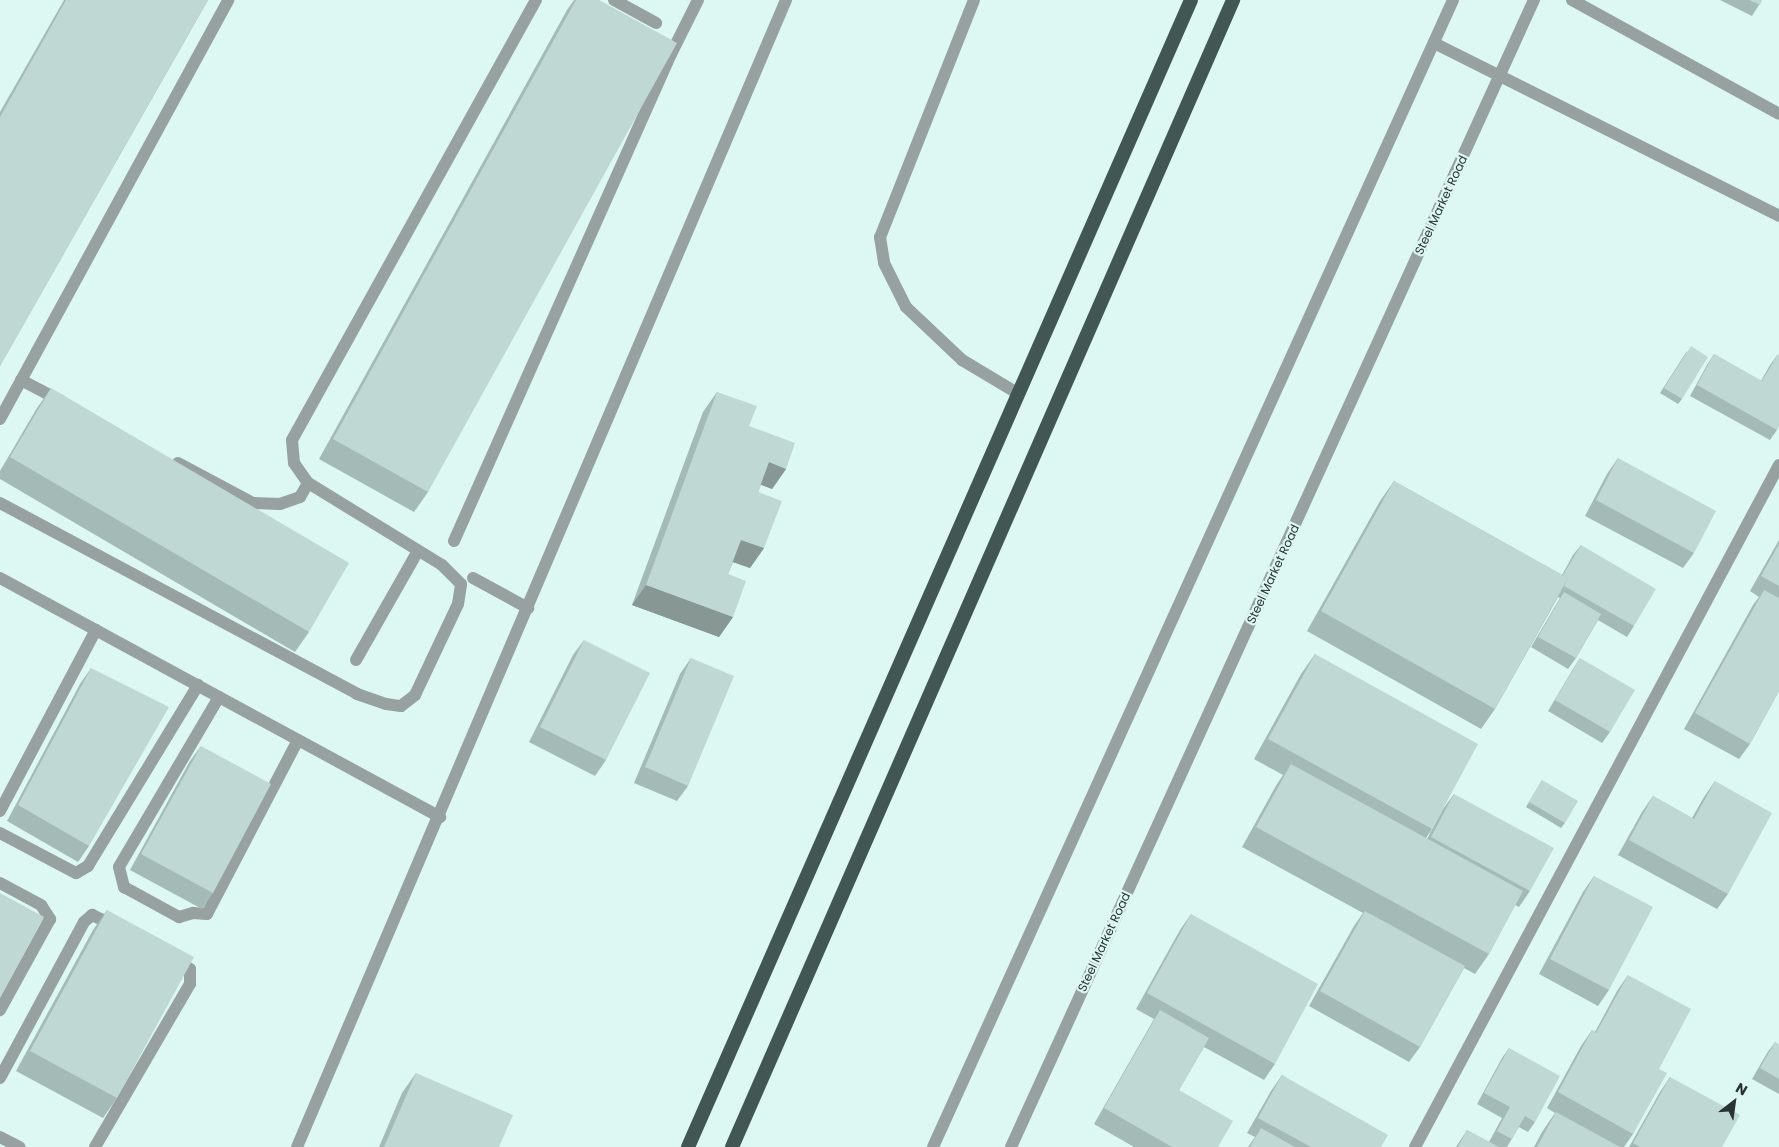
<!DOCTYPE html>
<html>
<head>
<meta charset="utf-8">
<style>
	body { margin:0 }
	#map { position:relative; width:1779px; height:1147px; overflow:hidden; background:#ddf7f2; font-family:Poppins,sans-serif }
	div>[style] { position:absolute }
	.service>* { height:12px; margin:-6px; padding:0 6px; transform-origin:6px; border-radius:6px; background:#97a2a0 }
	.minor>* { height:12px; margin:-6px; padding:0 6px; transform-origin:6px; border-radius:6px; background:#97a2a0 }
	.tertiary>* { height:12px; margin:-6px; padding:0 6px; transform-origin:6px; border-radius:6px; background:#97a2a0 }
	.trunk>* { height:14px; margin:-7px; padding:0 7px; transform-origin:7px; border-radius:7px; background:#425754 }
	.wall>* { inset:0; background:#a4bab6 }
	.shaded-wall>* { inset:0; background:#869794 }
	.building>* { inset:0; background:#bfd8d4 }
	span { translate:-50% -50%; white-space:nowrap; text-align:center; line-height:1.15; -webkit-text-stroke:4.5px #ddf7f2; paint-order:stroke }
	.street-label { font-size:12px; color:#293331 }
	.north { position:absolute; left:1709px; top:1077px; width:50px; height:50px; -webkit-text-stroke:4px #ddf7f2; paint-order:stroke; rotate:30deg; font-size:14px; font-weight:700; line-height:20px; text-align:center; color:#293331 }
	.north::after { content:''; display:block; margin:auto; width:18px; height:22px; background:#293331; clip-path:polygon(50% 0,100% 100%,50% 72%,0 100%) }
</style>
</head>
<body>
<div id="map">
	<div class="service">
		<i style="left:974px;top:0;width:255px;rotate:111.6deg"></i>
		<i style="left:880px;top:237px;width:26px;rotate:81deg"></i>
		<i style="left:884px;top:263px;width:49px;rotate:63.4deg"></i>
		<i style="left:906px;top:307px;width:77px;rotate:43.4deg"></i>
		<i style="left:962px;top:360px;width:66px;rotate:30.8deg"></i>
	</div>
	<div class="minor">
		<i style="left:614px;top:0;width:48px;rotate:28.7deg"></i>
		<i style="left:21px;top:380px;width:45px;rotate:27.7deg"></i>
		<i style="left:0;top:419px;width:477px;rotate:-61.4deg"></i>
		<i style="left:178px;top:463px;width:85px;rotate:28.1deg"></i>
		<i style="left:253px;top:503px;width:27px;rotate:2deg"></i>
		<i style="left:280px;top:504px;width:21px;rotate:-19deg"></i>
		<i style="left:300px;top:497px;width:16px;rotate:-60deg"></i>
		<i style="left:0;top:503px;width:405px;rotate:28.1deg"></i>
		<i style="left:357px;top:694px;width:31px;rotate:19deg"></i>
		<i style="left:386px;top:704px;width:15px;rotate:8deg"></i>
		<i style="left:401px;top:706px;width:18px;rotate:-38deg"></i>
		<i style="left:415px;top:695px;width:101px;rotate:-64.7deg"></i>
		<i style="left:458px;top:604px;width:20px;rotate:-81deg"></i>
		<i style="left:461px;top:584px;width:27px;rotate:-135deg"></i>
		<i style="left:442px;top:565px;width:157px;rotate:-148.5deg"></i>
		<i style="left:308px;top:483px;width:24px;rotate:-125deg"></i>
		<i style="left:294px;top:463px;width:23px;rotate:-95deg"></i>
		<i style="left:292px;top:440px;width:503px;rotate:-60.99deg"></i>
		<i style="left:454px;top:541px;width:533px;rotate:-65.98deg"></i>
		<i style="left:671px;top:54px;width:60px;rotate:-63.4deg"></i>
		<i style="left:0;top:578px;width:501px;rotate:28.51deg"></i>
		<i style="left:473px;top:578px;width:63px;rotate:28.6deg"></i>
		<i style="left:356px;top:660px;width:125px;rotate:-60.4deg"></i>
		<i style="left:219px;top:697px;width:197px;rotate:120.5deg"></i>
		<i style="left:119px;top:867px;width:21px;rotate:76deg"></i>
		<i style="left:124px;top:887px;width:63px;rotate:28.6deg"></i>
		<i style="left:179px;top:917px;width:15px;rotate:-16deg"></i>
		<i style="left:193px;top:913px;width:14px;rotate:4deg"></i>
		<i style="left:207px;top:914px;width:196px;rotate:-62.4deg"></i>
		<i style="left:0;top:811px;width:205px;rotate:-62.1deg"></i>
		<i style="left:0;top:833px;width:86px;rotate:27.8deg"></i>
		<i style="left:76px;top:873px;width:14px;rotate:-30deg"></i>
		<i style="left:88px;top:866px;width:212px;rotate:-58.7deg"></i>
		<i style="left:0;top:883px;width:47px;rotate:28.2deg"></i>
		<i style="left:41px;top:905px;width:17px;rotate:57deg"></i>
		<i style="left:50px;top:919px;width:104px;rotate:118.8deg"></i>
		<i style="left:0;top:1078px;width:177px;rotate:-61.7deg"></i>
		<i style="left:84px;top:922px;width:11px;rotate:-41deg"></i>
		<i style="left:92px;top:915px;width:26px;rotate:25deg"></i>
		<i style="left:95px;top:1147px;width:189px;rotate:-59.8deg"></i>
		<i style="left:190px;top:984px;width:15px;rotate:-90deg"></i>
		<i style="left:190px;top:969px;width:19px;rotate:-144deg"></i>
		<i style="left:1415px;top:1147px;width:773px;rotate:-61.91deg"></i>
	</div>
	<div class="tertiary">
		<i style="left:1572px;top:0;width:236px;rotate:28.8deg"></i>
		<i style="left:1434px;top:43px;width:386px;rotate:26.6deg"></i>
		<i style="left:0;top:1137px;width:22px;rotate:27deg"></i>
		<i style="left:297px;top:1147px;width:1247px;rotate:-66.91deg"></i>
		<i style="left:933px;top:1147px;width:1259px;rotate:-65.61deg"></i>
		<i style="left:1011px;top:1147px;width:1261px;rotate:-65.49deg"></i>
	</div>
	<div class="trunk">
		<i style="left:688px;top:1147px;width:1252px;rotate:-66.32deg"></i>
		<i style="left:732px;top:1147px;width:1252px;rotate:-66.4deg"></i>
	</div>
	<div class="wall">
		<i style="clip-path:polygon(64px 0,208px 0,0 366px,0 112px)"></i>
		<i style="clip-path:polygon(574px 0,599px 0,428px 492px,414px 512px,319px 459px,567px 10px)"></i>
		<i style="clip-path:polygon(1720px 0,1762px 0,1752px 16px)"></i>
		<i style="clip-path:polygon(1687px 351px,1682px 399px,1678px 404px,1660px 393px)"></i>
		<i style="clip-path:polygon(1714px 354px,1761px 381px,1770px 365px,1778px 354px,1777px 430px,1770px 440px,1690px 396px,1707px 365px)"></i>
		<i style="clip-path:polygon(51px 388px,309px 632px,295px 652px,0 479px,0 471px,37px 408px)"></i>
		<i style="clip-path:polygon(717px 392px,749px 426px,786px 469px,772px 489px,761px 485px,758px 492px,764px 548px,750px 568px,733px 562px,728px 574px,733px 617px,719px 637px,632px 605px,703px 412px)"></i>
		<i style="clip-path:polygon(1618px 458px,1694px 553px,1683px 568px,1585px 516px,1607px 474px)"></i>
		<i style="clip-path:polygon(1394px 481px,1562px 575px,1573px 555px,1581px 545px,1634px 626px,1627px 637px,1598px 620px,1576px 658px,1568px 669px,1531px 647px,1560px 598px,1558px 597px,1495px 709px,1481px 729px,1307px 631px,1380px 501px)"></i>
		<i style="clip-path:polygon(1779px 540px,1779px 691px,1750px 744px,1739px 759px,1684px 729px,1753px 605px,1759px 597px,1750px 591px)"></i>
		<i style="clip-path:polygon(584px 640px,606px 760px,595px 776px,529px 742px,573px 655px)"></i>
		<i style="clip-path:polygon(1315px 654px,1432px 829px,1426px 838px,1427px 839px,1443px 809px,1454px 794px,1530px 891px,1519px 907px,1515px 905px,1489px 954px,1475px 974px,1464px 968px,1420px 1047px,1409px 1062px,1309px 1006px,1354px 926px,1363px 913px,1242px 847px,1277px 784px,1283px 775px,1254px 759px,1301px 674px)"></i>
		<i style="clip-path:polygon(691px 658px,688px 786px,677px 801px,634px 783px,680px 674px)"></i>
		<i style="clip-path:polygon(1580px 658px,1610px 732px,1602px 743px,1548px 711px,1573px 669px)"></i>
		<i style="clip-path:polygon(91px 668px,89px 846px,78px 862px,7px 821px,80px 684px)"></i>
		<i style="clip-path:polygon(201px 746px,213px 893px,202px 909px,130px 870px,190px 761px)"></i>
		<i style="clip-path:polygon(1542px 780px,1565px 823px,1561px 828px,1526px 807px)"></i>
		<i style="clip-path:polygon(1715px 781px,1728px 894px,1717px 909px,1618px 855px,1642px 812px,1653px 796px,1692px 818px,1704px 797px)"></i>
		<i style="clip-path:polygon(1594px 876px,1609px 990px,1598px 1006px,1539px 974px,1583px 892px)"></i>
		<i style="clip-path:polygon(107px 910px,117px 1098px,103px 1118px,16px 1071px,93px 930px)"></i>
		<i style="clip-path:polygon(1191px 914px,1275px 1064px,1264px 1080px,1204px 1047px,1179px 1090px,1218px 1147px,1134px 1147px,1094px 1124px,1154px 1019px,1136px 1009px,1180px 930px)"></i>
		<i style="clip-path:polygon(1628px 975px,1659px 1069px,1633px 1134px,1624px 1147px,1534px 1147px,1542px 1132px,1555px 1113px,1547px 1108px,1581px 1046px,1592px 1030px,1595px 1032px,1617px 991px)"></i>
		<i style="clip-path:polygon(1775px 1042px,1779px 1045px,1779px 1094px,1752px 1079px,1767px 1053px)"></i>
		<i style="clip-path:polygon(1509px 1048px,1535px 1122px,1528px 1132px,1519px 1127px,1507px 1147px,1456px 1147px,1467px 1130px,1489px 1142px,1502px 1118px,1477px 1104px,1502px 1058px)"></i>
		<i style="clip-path:polygon(416px 1073px,499px 1147px,379px 1147px,402px 1093px)"></i>
		<i style="clip-path:polygon(1282px 1075px,1381px 1147px,1248px 1147px,1255px 1137px,1247px 1133px,1271px 1091px)"></i>
		<i style="clip-path:polygon(1670px 1077px,1722px 1147px,1629px 1147px,1660px 1092px)"></i>
	</div>
	<div class="shaded-wall">
		<i style="clip-path:polygon(769px 462px,786px 469px,772px 489px,755px 482px)"></i>
		<i style="clip-path:polygon(741px 540px,764px 548px,750px 568px,727px 560px)"></i>
		<i style="clip-path:polygon(646px 585px,733px 617px,719px 637px,632px 605px)"></i>
	</div>
	<div class="building">
		<i style="clip-path:polygon(66px 0,208px 0,0 366px,0 117px)"></i>
		<i style="clip-path:polygon(576px 0,599px 0,677px 43px,428px 492px,333px 439px)"></i>
		<i style="clip-path:polygon(1749px 0,1762px 0,1760px 5px)"></i>
		<i style="clip-path:polygon(1691px 346px,1708px 357px,1682px 399px,1664px 388px)"></i>
		<i style="clip-path:polygon(1714px 354px,1762px 381px,1778px 354px,1779px 355px,1779px 426px,1777px 430px,1697px 385px)"></i>
		<i style="clip-path:polygon(51px 388px,349px 563px,309px 632px,10px 457px)"></i>
		<i style="clip-path:polygon(717px 392px,757px 406px,749px 426px,795px 443px,786px 469px,769px 462px,758px 492px,782px 501px,764px 548px,741px 540px,728px 574px,746px 581px,733px 617px,646px 585px)"></i>
		<i style="clip-path:polygon(1618px 458px,1716px 511px,1694px 553px,1596px 500px)"></i>
		<i style="clip-path:polygon(1394px 481px,1568px 578px,1495px 709px,1321px 611px)"></i>
		<i style="clip-path:polygon(1779px 544px,1779px 586px,1761px 576px)"></i>
		<i style="clip-path:polygon(1581px 545px,1656px 589px,1634px 626px,1564px 586px,1568px 578px,1563px 575px)"></i>
		<i style="clip-path:polygon(1764px 590px,1779px 598px,1779px 691px,1750px 744px,1695px 713px)"></i>
		<i style="clip-path:polygon(1564px 592px,1601px 614px,1576px 658px,1538px 637px)"></i>
		<i style="clip-path:polygon(584px 640px,650px 673px,606px 760px,540px 727px)"></i>
		<i style="clip-path:polygon(1315px 654px,1478px 744px,1432px 829px,1268px 739px)"></i>
		<i style="clip-path:polygon(691px 658px,734px 676px,688px 786px,645px 767px)"></i>
		<i style="clip-path:polygon(1580px 658px,1635px 690px,1610px 732px,1555px 700px)"></i>
		<i style="clip-path:polygon(91px 668px,169px 707px,89px 846px,18px 805px)"></i>
		<i style="clip-path:polygon(201px 746px,271px 784px,213px 893px,141px 854px)"></i>
		<i style="clip-path:polygon(1291px 764px,1523px 891px,1489px 954px,1256px 827px)"></i>
		<i style="clip-path:polygon(1542px 780px,1578px 801px,1565px 823px,1529px 802px)"></i>
		<i style="clip-path:polygon(1715px 781px,1772px 813px,1728px 894px,1629px 840px,1653px 796px,1694px 819px)"></i>
		<i style="clip-path:polygon(1454px 794px,1554px 848px,1530px 891px,1431px 837px)"></i>
		<i style="clip-path:polygon(1594px 876px,1653px 907px,1609px 990px,1550px 959px)"></i>
		<i style="clip-path:polygon(0 893px,44px 917px,0 998px)"></i>
		<i style="clip-path:polygon(107px 910px,194px 957px,117px 1098px,30px 1051px)"></i>
		<i style="clip-path:polygon(1365px 911px,1465px 966px,1420px 1047px,1320px 991px)"></i>
		<i style="clip-path:polygon(1191px 914px,1318px 984px,1275px 1064px,1147px 993px)"></i>
		<i style="clip-path:polygon(1628px 975px,1691px 1009px,1659px 1069px,1667px 1073px,1633px 1134px,1558px 1092px,1592px 1030px,1596px 1033px)"></i>
		<i style="clip-path:polygon(1160px 1010px,1209px 1038px,1179px 1090px,1233px 1121px,1218px 1147px,1172px 1147px,1104px 1108px)"></i>
		<i style="clip-path:polygon(1775px 1042px,1779px 1045px,1779px 1079px,1760px 1068px)"></i>
		<i style="clip-path:polygon(1509px 1048px,1560px 1076px,1535px 1122px,1525px 1116px,1512px 1139px,1497px 1131px,1510px 1107px,1484px 1093px)"></i>
		<i style="clip-path:polygon(416px 1073px,513px 1115px,499px 1147px,384px 1147px)"></i>
		<i style="clip-path:polygon(1282px 1075px,1388px 1135px,1381px 1147px,1311px 1147px,1258px 1118px)"></i>
		<i style="clip-path:polygon(1670px 1077px,1740px 1115px,1722px 1147px,1640px 1147px,1633px 1143px)"></i>
		<i style="clip-path:polygon(1556px 1112px,1620px 1147px,1537px 1147px)"></i>
		<i style="clip-path:polygon(1261px 1128px,1295px 1147px,1250px 1147px)"></i>
		<i style="clip-path:polygon(1467px 1130px,1499px 1147px,1458px 1147px)"></i>
	</div>
	<div class="street-label">
		<span style="left:1441px;top:205px;rotate:-65deg">Steel Market Road</span>
		<span style="left:1273px;top:574px;rotate:-65deg">Steel Market Road</span>
		<span style="left:1104px;top:942px;rotate:-65deg">Steel Market Road</span>
	</div>
	<div class="north">N</div>
</div>
</body>
</html>
